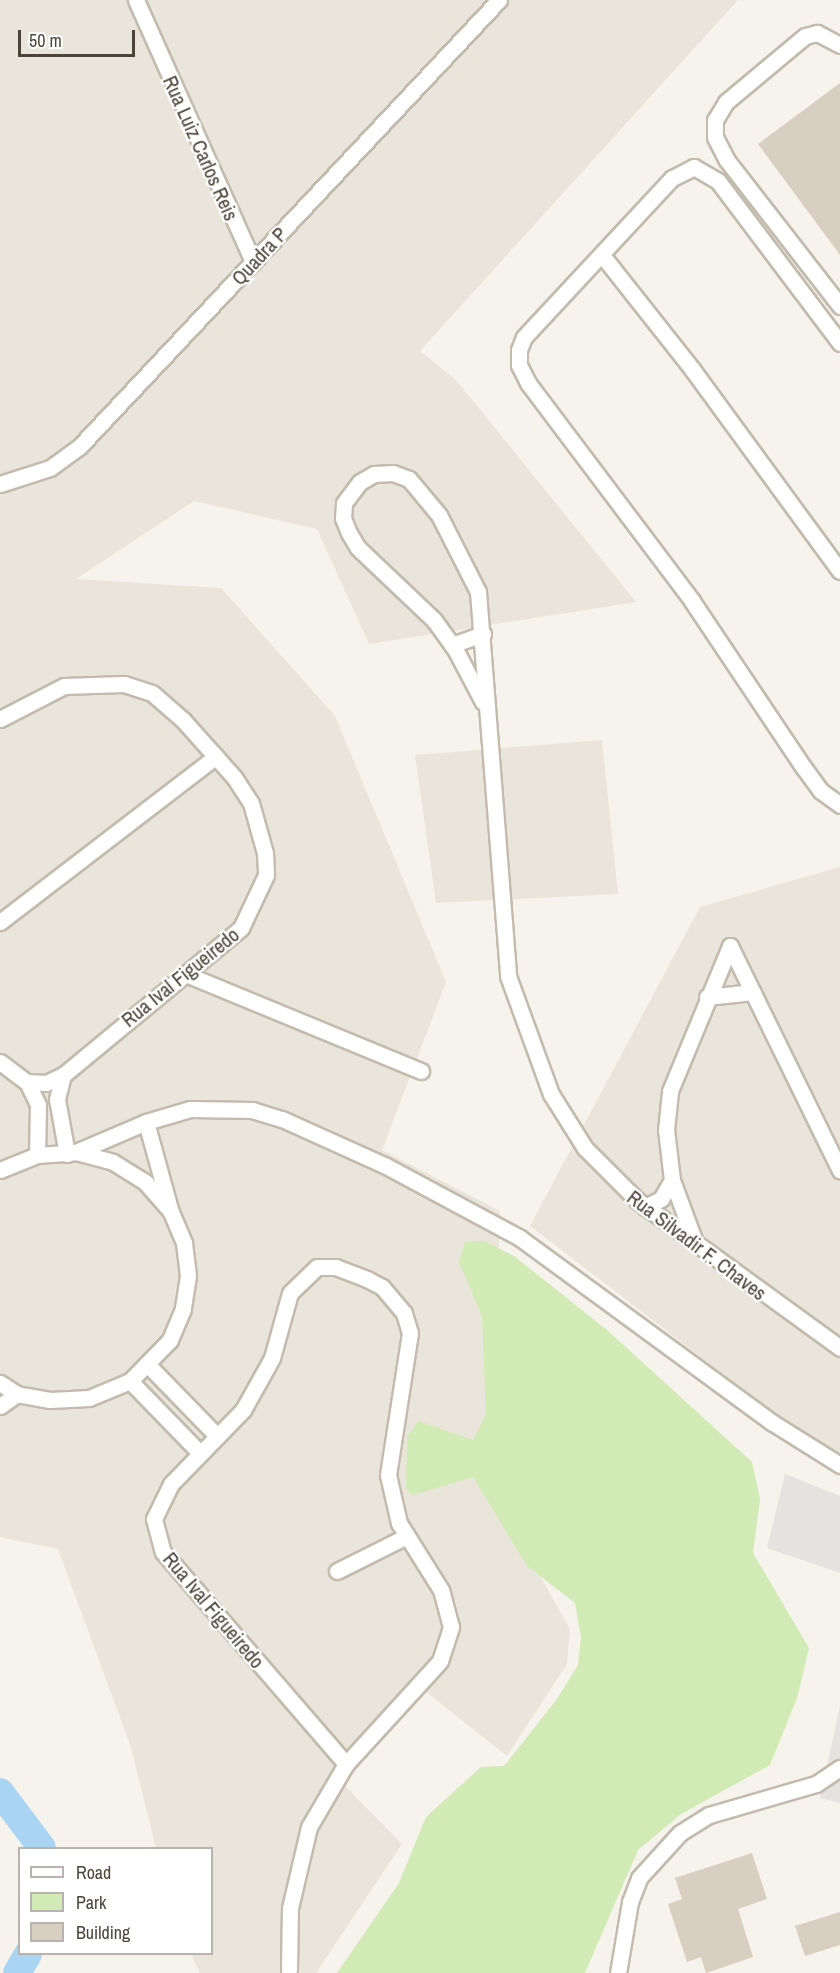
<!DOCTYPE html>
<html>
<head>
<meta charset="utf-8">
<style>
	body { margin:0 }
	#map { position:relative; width:840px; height:1973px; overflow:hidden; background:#f6f3ec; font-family:"Archivo Narrow",sans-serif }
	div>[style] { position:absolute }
	.residential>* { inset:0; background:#eae5da }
	.green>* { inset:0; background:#d2eab5 }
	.parking>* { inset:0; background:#e5e3e0 }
	.river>* { height:28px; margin:-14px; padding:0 14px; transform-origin:14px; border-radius:14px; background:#a9d4f2 }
	.building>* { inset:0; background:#d8cfc1 }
	.roads { filter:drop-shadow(2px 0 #c2bbae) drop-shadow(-2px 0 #c2bbae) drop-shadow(0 2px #c2bbae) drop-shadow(0 -2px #c2bbae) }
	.minor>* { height:15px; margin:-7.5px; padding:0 7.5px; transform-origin:7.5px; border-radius:7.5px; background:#fff }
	span { translate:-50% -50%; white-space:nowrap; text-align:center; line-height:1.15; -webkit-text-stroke:4.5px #fff; paint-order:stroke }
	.street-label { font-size:20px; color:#4b4439 }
	.legend { position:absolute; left:18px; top:1847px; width:195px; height:108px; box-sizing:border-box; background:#fff; border:2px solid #b7b4b0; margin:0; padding:8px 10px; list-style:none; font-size:18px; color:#4b4439 }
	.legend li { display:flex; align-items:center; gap:12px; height:30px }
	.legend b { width:30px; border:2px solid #b7b4b0 }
	.scale { position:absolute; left:18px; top:30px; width:117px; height:27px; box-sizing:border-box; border:3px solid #4b4439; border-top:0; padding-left:8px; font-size:18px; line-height:21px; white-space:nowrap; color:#4b4439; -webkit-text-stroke:4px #fff; paint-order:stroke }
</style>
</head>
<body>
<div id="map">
	<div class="residential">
		<i style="clip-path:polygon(0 0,738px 0,420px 351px,456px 380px,636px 602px,369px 644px,317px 529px,194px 501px,76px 579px,221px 588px,335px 716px,446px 982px,382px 1150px,500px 1211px,492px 1491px,570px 1629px,567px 1664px,507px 1756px,416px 1684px,338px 1779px,402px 1844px,316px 1973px,200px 1973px,191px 1954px,212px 1954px,212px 1848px,156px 1848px,131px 1747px,58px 1549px,0 1537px)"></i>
		<i style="clip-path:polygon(602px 740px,618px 894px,436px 903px,415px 755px)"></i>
		<i style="clip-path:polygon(840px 867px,840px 1464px,530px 1226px,700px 907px)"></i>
	</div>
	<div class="green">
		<i style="clip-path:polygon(484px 1241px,514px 1256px,607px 1330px,752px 1462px,760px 1499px,753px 1553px,809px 1648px,797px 1698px,770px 1765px,681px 1814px,638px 1850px,585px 1973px,337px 1973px,399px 1883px,426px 1817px,481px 1767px,504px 1766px,557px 1699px,578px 1665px,581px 1637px,575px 1603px,527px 1566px,473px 1477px,413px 1495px,406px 1489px,407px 1436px,419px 1421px,473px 1440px,486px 1414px,482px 1316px,459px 1262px,465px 1242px)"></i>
	</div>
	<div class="parking">
		<i style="clip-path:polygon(785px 1474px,840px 1496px,840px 1573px,767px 1548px)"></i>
		<i style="clip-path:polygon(840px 1706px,840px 1803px,820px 1798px)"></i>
	</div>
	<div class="river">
		<i style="left:0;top:1792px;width:70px;rotate:53.1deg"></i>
		<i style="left:17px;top:1973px;width:22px;rotate:-60deg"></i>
	</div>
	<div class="building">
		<i style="clip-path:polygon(840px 83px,840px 255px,758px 144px)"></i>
		<i style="clip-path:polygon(752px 1853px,767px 1899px,738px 1909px,753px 1957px,706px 1973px,701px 1957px,687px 1962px,668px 1904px,682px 1899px,675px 1878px)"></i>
		<i style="clip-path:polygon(840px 1912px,840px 1945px,805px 1956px,795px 1926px)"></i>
	</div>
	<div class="roads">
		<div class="minor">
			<i style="left:136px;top:0;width:287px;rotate:65.9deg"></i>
			<i style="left:840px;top:45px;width:26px;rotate:-152deg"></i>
			<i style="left:817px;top:33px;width:12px;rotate:166deg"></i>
			<i style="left:805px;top:36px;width:103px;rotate:140.1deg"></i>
			<i style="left:726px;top:102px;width:21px;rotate:121deg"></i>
			<i style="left:715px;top:120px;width:17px;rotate:90deg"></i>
			<i style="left:715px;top:137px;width:25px;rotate:63deg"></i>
			<i style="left:726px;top:159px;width:186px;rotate:52.2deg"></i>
			<i style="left:602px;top:255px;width:145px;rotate:51.7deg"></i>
			<i style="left:692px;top:369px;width:250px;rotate:53.8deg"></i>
			<i style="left:840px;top:343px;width:203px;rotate:-127deg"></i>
			<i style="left:718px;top:181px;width:28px;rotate:-150deg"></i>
			<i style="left:694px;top:167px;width:25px;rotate:153deg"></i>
			<i style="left:672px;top:178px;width:217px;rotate:132.9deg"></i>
			<i style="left:524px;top:337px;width:14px;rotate:111deg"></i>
			<i style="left:519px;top:350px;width:15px;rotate:90deg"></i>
			<i style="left:519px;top:365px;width:20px;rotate:63deg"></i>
			<i style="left:528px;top:383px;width:273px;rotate:53deg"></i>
			<i style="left:692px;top:601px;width:201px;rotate:56.2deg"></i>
			<i style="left:804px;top:768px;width:29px;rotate:54deg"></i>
			<i style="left:821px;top:791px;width:24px;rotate:36deg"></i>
			<i style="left:0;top:484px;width:52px;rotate:-17.7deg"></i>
			<i style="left:50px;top:468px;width:37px;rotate:-36deg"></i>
			<i style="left:80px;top:446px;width:612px;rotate:-46.79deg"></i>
			<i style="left:452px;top:645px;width:33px;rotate:-20deg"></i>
			<i style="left:483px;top:702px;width:60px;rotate:-117.8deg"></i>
			<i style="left:455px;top:649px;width:36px;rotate:-126deg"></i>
			<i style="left:434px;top:620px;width:105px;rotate:-136.5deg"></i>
			<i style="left:358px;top:548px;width:17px;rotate:-121deg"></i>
			<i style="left:349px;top:533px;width:16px;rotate:-112deg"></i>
			<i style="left:343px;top:518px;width:15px;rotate:-86deg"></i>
			<i style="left:344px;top:503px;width:26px;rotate:-53deg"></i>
			<i style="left:360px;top:482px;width:16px;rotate:-30deg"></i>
			<i style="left:374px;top:474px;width:19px;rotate:-3deg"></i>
			<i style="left:393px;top:473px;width:17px;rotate:21deg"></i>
			<i style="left:409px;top:479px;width:47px;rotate:50.2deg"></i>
			<i style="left:439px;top:515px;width:86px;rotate:63.1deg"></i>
			<i style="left:478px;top:592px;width:385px;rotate:85.5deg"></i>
			<i style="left:508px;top:976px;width:126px;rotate:70deg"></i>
			<i style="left:551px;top:1094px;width:64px;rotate:57.8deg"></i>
			<i style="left:585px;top:1148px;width:75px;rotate:45deg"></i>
			<i style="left:638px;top:1201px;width:250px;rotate:36deg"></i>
			<i style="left:0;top:719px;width:72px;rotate:-27.3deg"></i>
			<i style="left:64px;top:686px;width:60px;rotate:-1.9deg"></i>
			<i style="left:124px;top:684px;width:29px;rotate:18deg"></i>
			<i style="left:152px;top:693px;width:41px;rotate:41.1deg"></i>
			<i style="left:183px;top:720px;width:76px;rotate:48.2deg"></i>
			<i style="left:234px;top:777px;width:31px;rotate:57deg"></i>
			<i style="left:251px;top:803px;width:52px;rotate:74.4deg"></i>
			<i style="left:265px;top:853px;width:22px;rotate:87deg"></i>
			<i style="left:266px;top:875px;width:59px;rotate:115.3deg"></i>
			<i style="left:241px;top:928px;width:231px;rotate:140.4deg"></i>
			<i style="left:63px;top:1075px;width:25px;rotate:104deg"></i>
			<i style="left:57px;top:1099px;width:56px;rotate:79.7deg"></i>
			<i style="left:0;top:922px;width:272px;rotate:-37.5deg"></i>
			<i style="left:730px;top:946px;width:250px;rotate:63.9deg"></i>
			<i style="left:188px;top:975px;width:252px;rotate:22.4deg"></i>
			<i style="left:707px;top:997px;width:46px;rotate:-6.2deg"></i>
			<i style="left:0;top:1062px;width:34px;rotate:37deg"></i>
			<i style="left:27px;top:1082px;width:25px;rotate:64deg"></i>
			<i style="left:38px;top:1105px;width:50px;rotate:91.1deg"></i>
			<i style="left:27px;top:1082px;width:19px;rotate:3deg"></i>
			<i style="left:46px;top:1083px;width:19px;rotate:-25deg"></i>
			<i style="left:146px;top:1122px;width:90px;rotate:74.6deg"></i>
			<i style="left:76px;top:1152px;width:76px;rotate:-23.2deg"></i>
			<i style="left:146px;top:1122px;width:46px;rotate:-16.5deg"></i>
			<i style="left:190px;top:1109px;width:62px;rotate:0.9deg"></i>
			<i style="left:252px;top:1110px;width:31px;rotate:17deg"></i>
			<i style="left:282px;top:1119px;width:114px;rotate:24.3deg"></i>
			<i style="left:386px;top:1166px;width:152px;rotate:28.2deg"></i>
			<i style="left:520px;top:1238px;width:313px;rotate:36.2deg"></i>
			<i style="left:773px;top:1423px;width:79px;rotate:32.1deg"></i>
			<i style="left:0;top:1170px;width:40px;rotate:-22deg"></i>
			<i style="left:37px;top:1155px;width:39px;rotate:-4deg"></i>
			<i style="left:76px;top:1152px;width:38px;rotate:15deg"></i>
			<i style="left:113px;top:1162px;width:39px;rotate:32deg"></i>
			<i style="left:146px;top:1183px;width:38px;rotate:49deg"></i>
			<i style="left:171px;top:1212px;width:34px;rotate:67deg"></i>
			<i style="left:184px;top:1243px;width:33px;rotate:83deg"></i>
			<i style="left:188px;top:1276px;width:33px;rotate:99deg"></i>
			<i style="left:183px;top:1309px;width:34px;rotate:113deg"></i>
			<i style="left:170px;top:1340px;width:57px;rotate:134.3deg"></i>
			<i style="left:130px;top:1381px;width:44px;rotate:157.5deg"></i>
			<i style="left:89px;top:1398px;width:39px;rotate:177deg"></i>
			<i style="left:50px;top:1400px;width:34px;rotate:-170deg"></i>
			<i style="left:17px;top:1394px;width:20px;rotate:-147deg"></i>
			<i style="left:645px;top:1207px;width:18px;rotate:-27deg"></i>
			<i style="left:661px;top:1199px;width:22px;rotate:-60deg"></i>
			<i style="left:695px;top:1242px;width:66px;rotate:-110.4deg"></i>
			<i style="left:672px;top:1180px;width:50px;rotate:-96.8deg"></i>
			<i style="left:666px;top:1130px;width:39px;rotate:-84deg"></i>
			<i style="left:670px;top:1091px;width:157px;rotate:-67.5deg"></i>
			<i style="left:149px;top:1366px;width:98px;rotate:45.8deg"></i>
			<i style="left:130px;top:1381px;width:100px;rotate:45.8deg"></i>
			<i style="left:0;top:1406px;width:21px;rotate:-35deg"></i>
			<i style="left:337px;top:1571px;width:76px;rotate:-26.6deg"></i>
			<i style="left:289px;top:1970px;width:62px;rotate:-89.1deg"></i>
			<i style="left:290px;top:1908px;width:83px;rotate:-76.8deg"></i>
			<i style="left:309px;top:1827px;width:73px;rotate:-59.6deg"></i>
			<i style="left:346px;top:1764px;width:139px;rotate:-47.6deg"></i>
			<i style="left:440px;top:1661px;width:36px;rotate:-72deg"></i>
			<i style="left:451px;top:1627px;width:38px;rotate:-105deg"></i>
			<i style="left:441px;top:1590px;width:79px;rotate:-122.1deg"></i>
			<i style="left:399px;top:1523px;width:49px;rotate:-102.9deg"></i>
			<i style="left:388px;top:1475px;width:144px;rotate:-81.2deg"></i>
			<i style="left:410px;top:1333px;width:21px;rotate:-107deg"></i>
			<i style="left:404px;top:1313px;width:34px;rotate:-130deg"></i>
			<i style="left:382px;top:1287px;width:17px;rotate:-152deg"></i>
			<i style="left:367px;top:1279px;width:33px;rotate:-159deg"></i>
			<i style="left:336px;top:1267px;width:19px;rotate:180deg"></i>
			<i style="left:317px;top:1267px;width:37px;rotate:136deg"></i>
			<i style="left:290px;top:1293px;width:67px;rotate:105.5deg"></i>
			<i style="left:272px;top:1358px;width:60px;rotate:119.1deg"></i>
			<i style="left:243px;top:1410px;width:103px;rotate:134.2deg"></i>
			<i style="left:171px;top:1484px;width:39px;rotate:116deg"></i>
			<i style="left:154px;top:1519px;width:34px;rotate:75deg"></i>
			<i style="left:163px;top:1552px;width:280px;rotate:49.2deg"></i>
			<i style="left:618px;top:1973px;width:72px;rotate:-80.4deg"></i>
			<i style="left:630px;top:1902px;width:26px;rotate:-69deg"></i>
			<i style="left:639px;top:1878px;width:61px;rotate:-47.7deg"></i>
			<i style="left:680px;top:1833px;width:34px;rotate:-32deg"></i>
			<i style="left:709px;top:1815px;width:111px;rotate:-16.2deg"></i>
			<i style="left:816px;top:1784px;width:29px;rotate:-34deg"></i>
		</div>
	</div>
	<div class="street-label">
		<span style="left:201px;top:148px;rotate:66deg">Rua Luiz Carlos Reis</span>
		<span style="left:259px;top:256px;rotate:-47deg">Quadra P</span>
		<span style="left:180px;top:977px;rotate:-39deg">Rua Ival Figueiredo</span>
		<span style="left:697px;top:1245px;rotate:37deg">Rua Silvadir F. Chaves</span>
		<span style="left:214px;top:1610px;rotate:50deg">Rua Ival Figueiredo</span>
	</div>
	<ul class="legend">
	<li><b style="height:8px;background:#fff"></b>Road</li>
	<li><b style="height:16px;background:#d2eab5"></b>Park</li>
	<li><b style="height:16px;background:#d8cfc1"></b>Building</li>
	</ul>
	<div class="scale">50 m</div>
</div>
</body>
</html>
